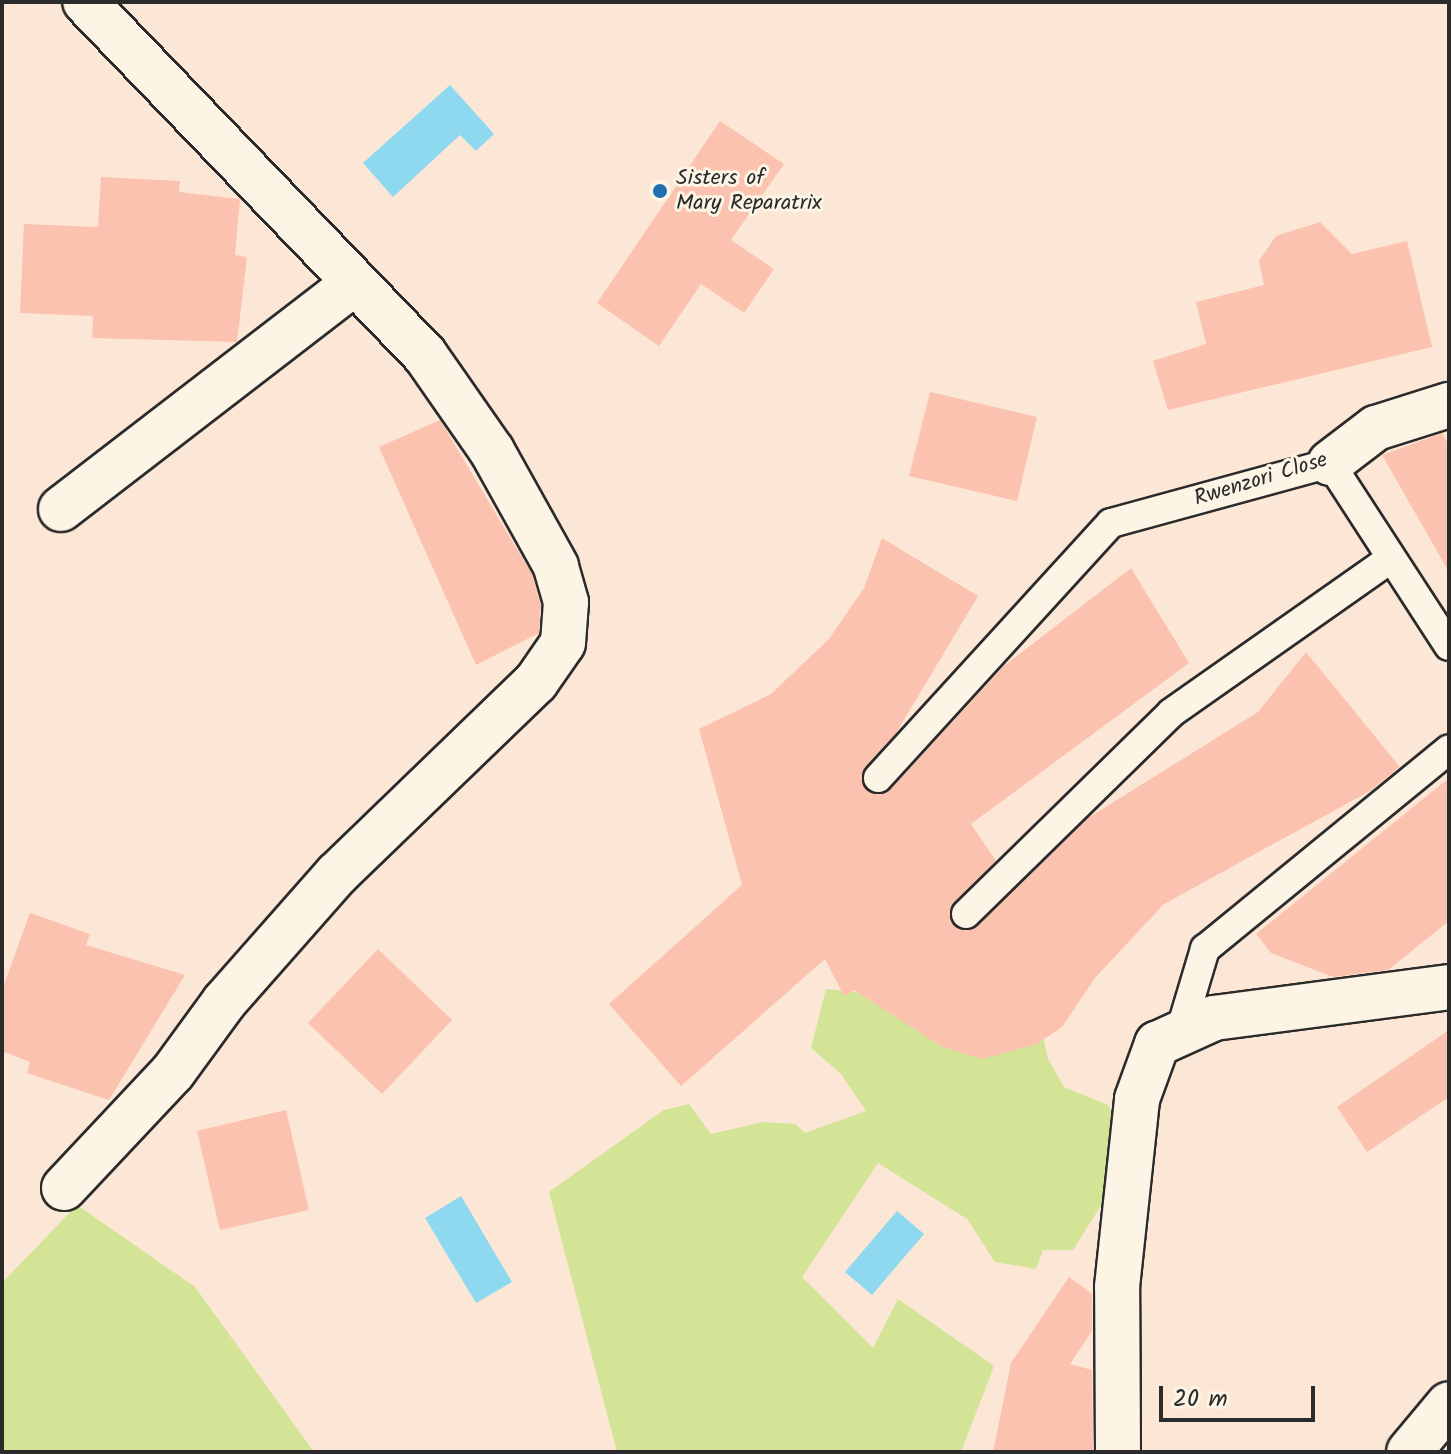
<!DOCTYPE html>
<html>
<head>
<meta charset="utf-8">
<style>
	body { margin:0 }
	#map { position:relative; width:1451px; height:1454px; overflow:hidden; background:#fce6d5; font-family:Kalam,sans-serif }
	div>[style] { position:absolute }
	.green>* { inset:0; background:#d3e497 }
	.water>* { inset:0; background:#8ed9ef }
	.building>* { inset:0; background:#fbc3af }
	.roads { filter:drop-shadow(2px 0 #2b2b2b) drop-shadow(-2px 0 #2b2b2b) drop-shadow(0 2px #2b2b2b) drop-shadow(0 -2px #2b2b2b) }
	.service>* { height:28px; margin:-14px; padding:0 14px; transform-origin:14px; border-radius:14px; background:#fcf5e5 }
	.minor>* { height:44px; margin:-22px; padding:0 22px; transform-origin:22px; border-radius:22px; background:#fcf5e5 }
	.dots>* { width:22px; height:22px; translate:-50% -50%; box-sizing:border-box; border:4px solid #fcf5e5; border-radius:50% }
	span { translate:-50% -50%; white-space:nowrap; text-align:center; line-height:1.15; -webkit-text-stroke:6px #fcf5e5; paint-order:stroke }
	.poi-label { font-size:22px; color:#2b2b2b }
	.left { translate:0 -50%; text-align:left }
	.street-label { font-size:22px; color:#2b2b2b }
	.frame { position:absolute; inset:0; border:4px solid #2b2b2b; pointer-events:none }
	.scale { position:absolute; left:1159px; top:1386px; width:156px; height:36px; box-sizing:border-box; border:4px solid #2b2b2b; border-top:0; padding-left:10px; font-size:24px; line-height:28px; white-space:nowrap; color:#2b2b2b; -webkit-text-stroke:6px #fcf5e5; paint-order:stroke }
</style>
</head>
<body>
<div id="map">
	<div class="green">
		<i style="clip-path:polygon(826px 989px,1038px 1012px,1048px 1059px,1064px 1087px,1108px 1105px,1125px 1138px,1119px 1177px,1073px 1250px,1043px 1250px,1036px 1269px,995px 1262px,967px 1219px,878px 1163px,802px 1277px,873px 1348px,898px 1299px,994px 1366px,961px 1452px,617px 1452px,549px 1192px,664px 1110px,689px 1104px,711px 1134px,763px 1122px,795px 1124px,805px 1133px,866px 1111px,841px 1074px,811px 1048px)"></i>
		<i style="clip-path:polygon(77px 1205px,195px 1287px,314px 1452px,2px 1452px,2px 1283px)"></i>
	</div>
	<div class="water">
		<i style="clip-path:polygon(450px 85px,494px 134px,476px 151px,460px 135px,393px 197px,363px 163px)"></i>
		<i style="clip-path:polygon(461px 1196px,512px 1282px,476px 1303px,425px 1218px)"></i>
		<i style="clip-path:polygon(897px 1211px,924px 1234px,872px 1295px,845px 1272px)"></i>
	</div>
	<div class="building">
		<i style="clip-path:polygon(720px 121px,784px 164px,731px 240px,774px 269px,744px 313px,701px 284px,659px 346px,597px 303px)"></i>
		<i style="clip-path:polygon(101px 177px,180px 181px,179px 192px,240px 199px,235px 255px,247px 257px,237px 342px,92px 338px,93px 316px,20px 313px,24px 224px,98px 227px)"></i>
		<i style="clip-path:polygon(1320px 222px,1352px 254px,1407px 241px,1432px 347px,1168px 410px,1153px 361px,1206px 344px,1196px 302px,1264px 285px,1259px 261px,1276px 236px)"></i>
		<i style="clip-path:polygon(930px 392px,1037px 417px,1017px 501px,909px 476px)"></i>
		<i style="clip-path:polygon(440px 420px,533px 576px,541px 604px,539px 633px,476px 665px,379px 447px)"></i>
		<i style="clip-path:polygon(1442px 433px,1449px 446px,1449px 572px,1382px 455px)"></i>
		<i style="clip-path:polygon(882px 538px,978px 596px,896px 733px,865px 767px,862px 784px,874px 794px,891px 789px,1004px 666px,1131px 568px,1189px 663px,971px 824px,996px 861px,950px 909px,961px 930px,978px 926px,1088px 818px,1258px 712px,1306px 652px,1400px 767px,1370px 791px,1164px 904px,1095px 978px,1062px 1027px,1035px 1045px,982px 1059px,942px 1047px,854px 990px,844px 996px,825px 959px,681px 1086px,609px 1004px,742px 885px,699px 729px,771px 694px,829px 639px,864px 588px)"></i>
		<i style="clip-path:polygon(1449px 778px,1449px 921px,1388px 970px,1333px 977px,1271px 953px,1256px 934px)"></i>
		<i style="clip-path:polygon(30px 913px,90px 934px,86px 945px,185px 975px,109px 1100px,27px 1073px,30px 1062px,2px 1051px,2px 990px)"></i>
		<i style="clip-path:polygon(378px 949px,452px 1020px,382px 1094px,308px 1023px)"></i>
		<i style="clip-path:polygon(1449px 1030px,1449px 1097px,1367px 1152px,1337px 1107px)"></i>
		<i style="clip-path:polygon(286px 1110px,309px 1210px,220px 1230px,197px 1131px)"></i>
		<i style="clip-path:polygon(1069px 1277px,1092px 1294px,1092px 1331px,1070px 1364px,1092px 1370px,1093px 1452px,993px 1452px,1011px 1363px)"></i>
	</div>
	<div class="roads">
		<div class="service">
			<i style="left:878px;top:778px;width:345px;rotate:-47.6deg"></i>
			<i style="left:1111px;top:523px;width:227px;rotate:-15.3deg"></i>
			<i style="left:1330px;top:463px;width:218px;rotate:57deg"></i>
			<i style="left:966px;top:914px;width:287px;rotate:-44.4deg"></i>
			<i style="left:1171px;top:713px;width:266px;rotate:-35.1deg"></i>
			<i style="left:1181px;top:1029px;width:84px;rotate:-73.3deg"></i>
			<i style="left:1205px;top:949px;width:315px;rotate:-39.3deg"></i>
		</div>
		<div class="minor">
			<i style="left:1330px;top:463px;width:58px;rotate:-37.3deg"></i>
			<i style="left:1376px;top:428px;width:77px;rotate:-17.5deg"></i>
			<i style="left:61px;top:509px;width:369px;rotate:-37.6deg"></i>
			<i style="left:64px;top:1188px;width:159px;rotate:-46.8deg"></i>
			<i style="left:173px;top:1072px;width:87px;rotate:-53.9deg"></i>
			<i style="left:224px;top:1002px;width:171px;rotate:-48.6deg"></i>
			<i style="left:337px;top:874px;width:277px;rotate:-44deg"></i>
			<i style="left:536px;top:682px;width:47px;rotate:-55.3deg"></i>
			<i style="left:563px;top:643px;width:41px;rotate:-85.8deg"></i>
			<i style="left:566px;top:602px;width:37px;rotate:-106deg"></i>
			<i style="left:556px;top:566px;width:132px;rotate:-119.1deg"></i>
			<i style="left:492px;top:451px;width:117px;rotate:-124.9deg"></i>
			<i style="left:425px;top:355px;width:490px;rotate:-133.9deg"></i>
			<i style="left:1118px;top:1452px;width:165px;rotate:-90.3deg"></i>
			<i style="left:1117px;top:1287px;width:189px;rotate:-83.9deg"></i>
			<i style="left:1137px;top:1099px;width:59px;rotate:-70deg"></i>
			<i style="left:1157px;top:1044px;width:63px;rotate:-24.5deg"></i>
			<i style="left:1214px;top:1018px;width:237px;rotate:-7.5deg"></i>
			<i style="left:1409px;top:1452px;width:62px;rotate:-50.2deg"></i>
		</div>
	</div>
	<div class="dots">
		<i style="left:660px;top:191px;background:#1f6fb2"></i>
	</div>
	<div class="poi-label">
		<span class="left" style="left:676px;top:191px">Sisters of<br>Mary Reparatrix</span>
	</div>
	<div class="street-label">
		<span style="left:1261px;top:480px;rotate:-17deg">Rwenzori Close</span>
	</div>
	<div class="frame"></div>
	<div class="scale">20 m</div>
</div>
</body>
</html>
